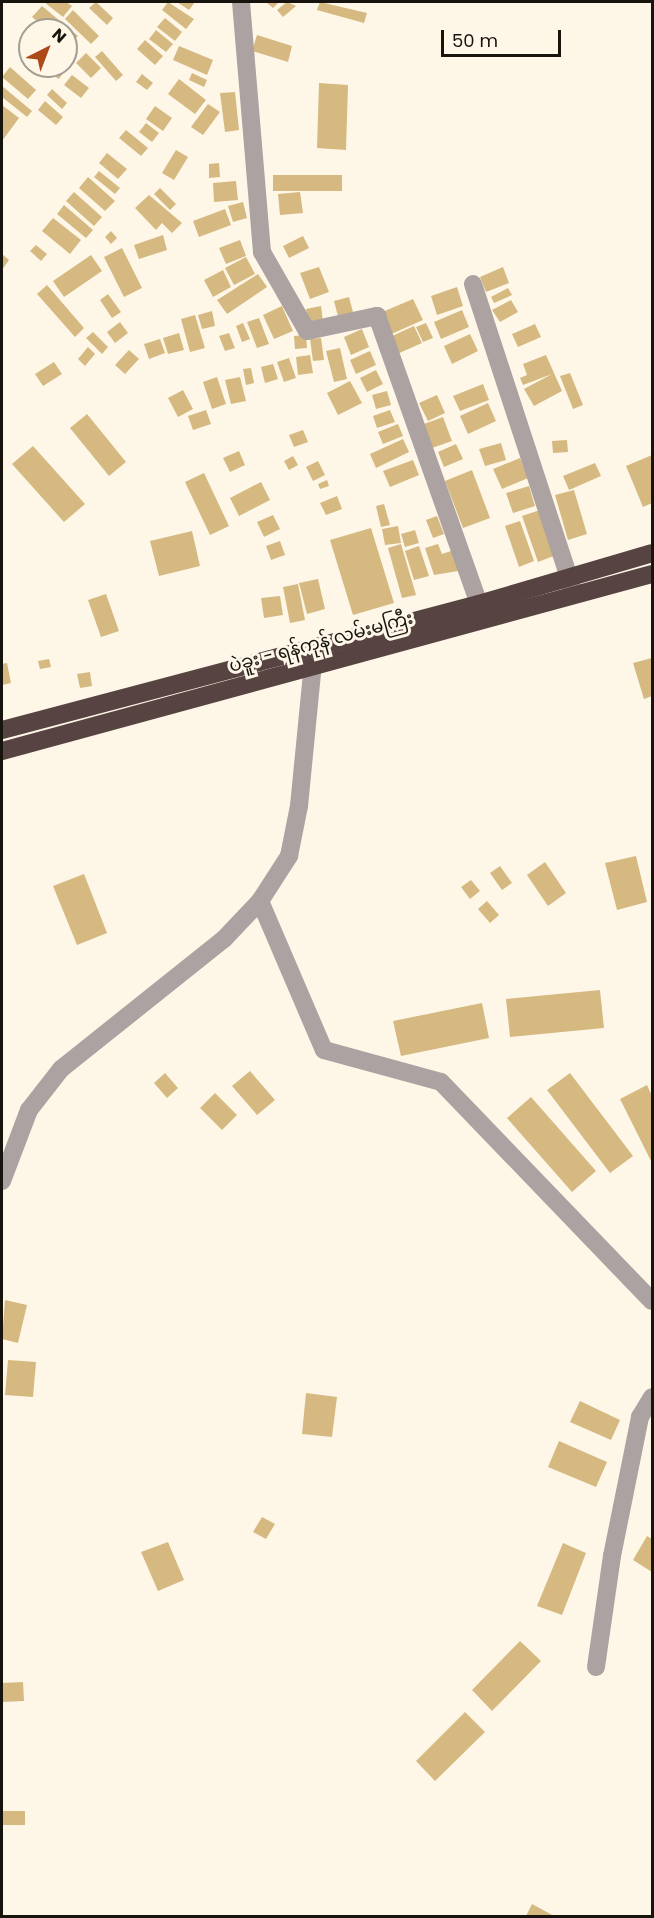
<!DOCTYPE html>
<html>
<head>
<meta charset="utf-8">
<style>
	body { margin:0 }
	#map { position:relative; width:654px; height:1918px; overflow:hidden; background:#fef7e8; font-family:Poppins,"Noto Sans Myanmar",sans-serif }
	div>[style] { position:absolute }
	.building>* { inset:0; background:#d5b981 }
	.minor>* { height:18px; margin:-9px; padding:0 9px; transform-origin:9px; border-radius:9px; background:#aca2a1 }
	.highway>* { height:18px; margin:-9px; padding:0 9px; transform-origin:9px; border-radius:9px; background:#574442 }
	span { translate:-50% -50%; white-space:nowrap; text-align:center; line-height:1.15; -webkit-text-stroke:6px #fef7e8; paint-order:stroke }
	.street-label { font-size:18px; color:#17140e }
	.frame { position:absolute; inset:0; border:3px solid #17140e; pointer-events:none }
	.north { position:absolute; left:18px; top:18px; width:60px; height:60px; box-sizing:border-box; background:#fef7e8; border:2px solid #a29c91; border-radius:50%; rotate:42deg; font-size:16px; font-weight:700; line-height:24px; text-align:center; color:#17140e }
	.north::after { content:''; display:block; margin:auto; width:21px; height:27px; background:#ad4917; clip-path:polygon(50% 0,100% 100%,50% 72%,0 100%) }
	.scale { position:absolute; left:441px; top:30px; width:120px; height:27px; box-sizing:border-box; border:3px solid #17140e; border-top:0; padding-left:8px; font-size:18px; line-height:21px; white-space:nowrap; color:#17140e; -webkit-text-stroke:4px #fef7e8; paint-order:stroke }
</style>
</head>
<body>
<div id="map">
	<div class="building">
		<i style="clip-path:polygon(44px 2px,66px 2px,72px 6px,63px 17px)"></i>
		<i style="clip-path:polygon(96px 2px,113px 18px,107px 25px,89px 8px)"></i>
		<i style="clip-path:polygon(168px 2px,194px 19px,186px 29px,162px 10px)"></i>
		<i style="clip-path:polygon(177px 2px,195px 2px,189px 10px)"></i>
		<i style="clip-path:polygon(266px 2px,279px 2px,273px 8px)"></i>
		<i style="clip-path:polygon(287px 2px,296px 6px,283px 17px,277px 10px)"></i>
		<i style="clip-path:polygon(320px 2px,367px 13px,364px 23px,317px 10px)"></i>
		<i style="clip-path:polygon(42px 6px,78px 36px,68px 47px,66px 30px,48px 30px,32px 17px)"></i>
		<i style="clip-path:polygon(73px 10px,99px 36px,91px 44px,65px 19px)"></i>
		<i style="clip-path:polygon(165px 18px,182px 32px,175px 41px,157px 27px)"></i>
		<i style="clip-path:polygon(156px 30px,173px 44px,166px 52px,149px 39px)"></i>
		<i style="clip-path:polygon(257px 35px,292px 46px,288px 62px,252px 51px)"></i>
		<i style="clip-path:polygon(145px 40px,163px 56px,155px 65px,137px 49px)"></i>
		<i style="clip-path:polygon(179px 46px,213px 60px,207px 75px,173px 60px)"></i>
		<i style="clip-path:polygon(102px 51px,123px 75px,116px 81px,95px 57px)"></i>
		<i style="clip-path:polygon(86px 53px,101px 68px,91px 78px,76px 63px)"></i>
		<i style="clip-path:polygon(50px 66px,65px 70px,59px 79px,47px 71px)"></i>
		<i style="clip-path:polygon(10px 67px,36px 90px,28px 99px,2px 77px)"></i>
		<i style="clip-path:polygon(192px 73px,207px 80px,204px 87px,189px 80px)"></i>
		<i style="clip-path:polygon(142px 74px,153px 83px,147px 90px,136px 82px)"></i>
		<i style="clip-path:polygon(72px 75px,89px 88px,81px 98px,64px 85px)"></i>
		<i style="clip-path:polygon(179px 79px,206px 100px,195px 114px,168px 94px)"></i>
		<i style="clip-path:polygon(319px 83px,348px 85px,346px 150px,317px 148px)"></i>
		<i style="clip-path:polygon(2px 86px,32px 111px,27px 117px,2px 97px)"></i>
		<i style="clip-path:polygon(52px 89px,67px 103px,62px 109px,47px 95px)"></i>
		<i style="clip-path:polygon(235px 92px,239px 130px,225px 132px,220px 93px)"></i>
		<i style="clip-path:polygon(45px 101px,63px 117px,56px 125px,38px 110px)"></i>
		<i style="clip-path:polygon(208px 104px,220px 112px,203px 135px,191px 127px)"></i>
		<i style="clip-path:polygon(2px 105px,19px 118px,2px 141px)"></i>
		<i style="clip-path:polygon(155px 106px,172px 118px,163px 131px,146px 119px)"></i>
		<i style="clip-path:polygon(146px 123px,159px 133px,152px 142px,139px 132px)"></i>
		<i style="clip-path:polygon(126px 130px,148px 148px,141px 156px,119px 138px)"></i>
		<i style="clip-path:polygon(176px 150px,188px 157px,174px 180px,162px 173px)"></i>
		<i style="clip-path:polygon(107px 153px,127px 169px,118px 179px,99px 163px)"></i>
		<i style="clip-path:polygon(219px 163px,220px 177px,209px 178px,209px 164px)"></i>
		<i style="clip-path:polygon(99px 171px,120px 188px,115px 194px,94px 177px)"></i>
		<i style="clip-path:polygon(273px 175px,342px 175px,342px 191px,273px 191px)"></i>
		<i style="clip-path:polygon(88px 177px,115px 201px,105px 211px,79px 188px)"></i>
		<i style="clip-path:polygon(236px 181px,238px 200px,214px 202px,213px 183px)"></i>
		<i style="clip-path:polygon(160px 188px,176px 204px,170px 210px,154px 194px)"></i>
		<i style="clip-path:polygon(74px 192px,102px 217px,94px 226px,66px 201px)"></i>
		<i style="clip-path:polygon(300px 192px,303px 213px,280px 215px,278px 194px)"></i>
		<i style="clip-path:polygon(149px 195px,182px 223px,172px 233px,162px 223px,156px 230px,135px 208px)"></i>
		<i style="clip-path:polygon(243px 202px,247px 218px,233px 222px,228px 206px)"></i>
		<i style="clip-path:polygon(64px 205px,93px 230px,86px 238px,57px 214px)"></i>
		<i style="clip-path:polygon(225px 209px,231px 225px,199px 237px,193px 221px)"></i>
		<i style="clip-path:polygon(53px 218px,81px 240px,70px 254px,42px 231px)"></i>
		<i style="clip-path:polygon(111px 231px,117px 238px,111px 244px,105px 237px)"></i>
		<i style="clip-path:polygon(163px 235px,167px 250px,139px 259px,134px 245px)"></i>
		<i style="clip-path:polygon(303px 236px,309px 248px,289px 258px,283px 246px)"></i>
		<i style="clip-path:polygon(240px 240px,246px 256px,226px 264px,219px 248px)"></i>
		<i style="clip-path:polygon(36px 245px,47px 254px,41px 261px,30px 251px)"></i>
		<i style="clip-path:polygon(122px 248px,142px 288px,124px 297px,104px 257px)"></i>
		<i style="clip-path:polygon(2px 254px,9px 260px,2px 270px)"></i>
		<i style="clip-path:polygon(91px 255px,102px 271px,64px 297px,53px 281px)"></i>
		<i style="clip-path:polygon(246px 257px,255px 274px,234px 285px,225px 268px)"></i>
		<i style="clip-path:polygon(319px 267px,329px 292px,310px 299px,300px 273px)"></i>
		<i style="clip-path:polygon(503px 267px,509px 283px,486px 292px,480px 277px)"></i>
		<i style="clip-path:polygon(223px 270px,231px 287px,213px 297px,204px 280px)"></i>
		<i style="clip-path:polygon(258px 274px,267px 287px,227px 314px,217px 300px)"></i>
		<i style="clip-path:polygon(47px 285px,84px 328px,75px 337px,37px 294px)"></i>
		<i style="clip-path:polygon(457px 287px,463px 306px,437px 315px,431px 296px)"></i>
		<i style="clip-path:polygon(508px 288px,512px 295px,494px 303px,491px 297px)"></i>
		<i style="clip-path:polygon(108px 294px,121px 312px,112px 318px,100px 300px)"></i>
		<i style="clip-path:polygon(349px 297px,354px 316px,339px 320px,334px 301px)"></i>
		<i style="clip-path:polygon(413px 299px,423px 320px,389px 335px,380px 313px)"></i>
		<i style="clip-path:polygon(511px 300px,518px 312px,500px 322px,492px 310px)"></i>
		<i style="clip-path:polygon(282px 306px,293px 331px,274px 339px,263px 315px)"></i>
		<i style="clip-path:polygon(321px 306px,323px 321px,308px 323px,306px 309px)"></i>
		<i style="clip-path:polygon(462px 310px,469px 327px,441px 339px,434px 322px)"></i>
		<i style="clip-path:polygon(212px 311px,215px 326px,202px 329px,198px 315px)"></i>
		<i style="clip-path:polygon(195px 315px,205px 348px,190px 352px,181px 319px)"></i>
		<i style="clip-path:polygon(259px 318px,269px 344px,257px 348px,247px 322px)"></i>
		<i style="clip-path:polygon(120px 322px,128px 333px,115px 343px,107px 332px)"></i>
		<i style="clip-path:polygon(243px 323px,250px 339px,242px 342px,236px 326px)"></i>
		<i style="clip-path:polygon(426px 323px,433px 338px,423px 342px,416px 327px)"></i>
		<i style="clip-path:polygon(535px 324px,541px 337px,518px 347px,512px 334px)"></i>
		<i style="clip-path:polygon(414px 326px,422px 343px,397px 354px,390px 337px)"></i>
		<i style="clip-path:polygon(362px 329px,369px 347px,351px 355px,344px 337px)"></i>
		<i style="clip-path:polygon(93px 332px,108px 347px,102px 354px,86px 338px)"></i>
		<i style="clip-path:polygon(179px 333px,184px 350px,168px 354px,163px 338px)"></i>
		<i style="clip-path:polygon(229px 333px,235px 348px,225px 351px,219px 336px)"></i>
		<i style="clip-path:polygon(470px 334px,478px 351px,452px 364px,444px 346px)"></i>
		<i style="clip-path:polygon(306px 335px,307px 348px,295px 349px,294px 336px)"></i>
		<i style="clip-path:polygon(321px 338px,324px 360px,313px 361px,310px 339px)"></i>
		<i style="clip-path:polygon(160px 339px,165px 353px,149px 359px,144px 344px)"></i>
		<i style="clip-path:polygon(88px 347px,95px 354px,85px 366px,78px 359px)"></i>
		<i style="clip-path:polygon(340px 348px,347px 379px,334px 382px,326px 351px)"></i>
		<i style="clip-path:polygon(129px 350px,139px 359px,125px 374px,115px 365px)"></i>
		<i style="clip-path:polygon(370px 351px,376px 365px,356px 374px,350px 360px)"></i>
		<i style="clip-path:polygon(310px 355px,313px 373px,298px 375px,296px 357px)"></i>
		<i style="clip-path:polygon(546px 355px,562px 391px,534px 406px,524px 389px,552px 374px,523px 385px,520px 378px,527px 375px,523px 364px)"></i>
		<i style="clip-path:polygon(289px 358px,296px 378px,284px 382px,277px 362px)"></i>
		<i style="clip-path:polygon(54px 362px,62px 374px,43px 386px,35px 374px)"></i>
		<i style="clip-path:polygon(273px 364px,278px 379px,265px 383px,261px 367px)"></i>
		<i style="clip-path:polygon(251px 368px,254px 383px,246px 385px,243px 369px)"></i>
		<i style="clip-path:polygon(376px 370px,383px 384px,367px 392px,360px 378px)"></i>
		<i style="clip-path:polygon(570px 373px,583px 405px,573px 409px,560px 376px)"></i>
		<i style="clip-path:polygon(217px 377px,226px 404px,212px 409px,203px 382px)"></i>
		<i style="clip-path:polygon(240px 377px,246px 401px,231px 404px,225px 380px)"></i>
		<i style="clip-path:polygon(350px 381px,362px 403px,338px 415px,327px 393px)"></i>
		<i style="clip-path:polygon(483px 384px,489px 400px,460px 411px,453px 396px)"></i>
		<i style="clip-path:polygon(183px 390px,193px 409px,178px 417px,168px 398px)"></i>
		<i style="clip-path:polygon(387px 391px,391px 405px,376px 409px,372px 395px)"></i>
		<i style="clip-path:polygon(437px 395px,445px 413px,428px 421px,419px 403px)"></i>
		<i style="clip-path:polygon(488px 403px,496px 421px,468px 434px,460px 416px)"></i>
		<i style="clip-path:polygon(206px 410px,211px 424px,193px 430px,188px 416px)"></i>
		<i style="clip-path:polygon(390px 410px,395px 422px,377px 428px,373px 416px)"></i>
		<i style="clip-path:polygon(87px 414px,126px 462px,109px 476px,70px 428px)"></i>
		<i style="clip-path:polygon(443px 417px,452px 441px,432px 448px,424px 424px)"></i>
		<i style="clip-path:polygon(398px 424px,403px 436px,383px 444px,378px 432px)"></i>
		<i style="clip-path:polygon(303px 430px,308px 442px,294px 447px,289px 435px)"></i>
		<i style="clip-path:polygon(403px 439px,409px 452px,376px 468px,370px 454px)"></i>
		<i style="clip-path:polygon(567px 440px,568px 452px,553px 453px,552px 441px)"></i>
		<i style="clip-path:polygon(501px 443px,506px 460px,485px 466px,479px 449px)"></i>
		<i style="clip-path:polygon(456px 444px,463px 459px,444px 467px,438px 452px)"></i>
		<i style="clip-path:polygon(33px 446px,85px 504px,64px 522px,12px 464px)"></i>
		<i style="clip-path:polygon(239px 451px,245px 465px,230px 472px,223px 458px)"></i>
		<i style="clip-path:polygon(652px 455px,652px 503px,643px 507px,626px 466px)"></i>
		<i style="clip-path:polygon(293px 456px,298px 465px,289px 470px,284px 461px)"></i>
		<i style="clip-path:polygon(520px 458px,528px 478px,502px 489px,493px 469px)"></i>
		<i style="clip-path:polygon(413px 460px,419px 475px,390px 487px,383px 471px)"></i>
		<i style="clip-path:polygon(318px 461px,325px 475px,313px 481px,306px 467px)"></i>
		<i style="clip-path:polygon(595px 463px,601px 476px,569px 490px,563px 476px)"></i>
		<i style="clip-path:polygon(472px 470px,490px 518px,463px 528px,445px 481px)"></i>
		<i style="clip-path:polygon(204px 473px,229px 526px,210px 535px,185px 482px)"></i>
		<i style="clip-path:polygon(327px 480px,329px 486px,320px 489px,318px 484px)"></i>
		<i style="clip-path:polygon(261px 482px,270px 500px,239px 516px,230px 498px)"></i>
		<i style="clip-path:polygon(529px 486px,535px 506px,513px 513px,506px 493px)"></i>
		<i style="clip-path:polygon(574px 490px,587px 534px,568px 540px,555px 495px)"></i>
		<i style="clip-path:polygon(337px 496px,342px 509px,326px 515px,320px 503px)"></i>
		<i style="clip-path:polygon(384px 504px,390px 525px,381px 527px,376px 506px)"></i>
		<i style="clip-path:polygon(543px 509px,559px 554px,538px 562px,522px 516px)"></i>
		<i style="clip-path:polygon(273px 515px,280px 529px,264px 537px,257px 522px)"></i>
		<i style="clip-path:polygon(437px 516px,444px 534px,433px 538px,426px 520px)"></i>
		<i style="clip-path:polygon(520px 521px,534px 561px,519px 567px,505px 526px)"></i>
		<i style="clip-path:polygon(398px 526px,401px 543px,385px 545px,382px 529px)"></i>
		<i style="clip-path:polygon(371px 528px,394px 603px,353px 615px,330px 540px)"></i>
		<i style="clip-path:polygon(415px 530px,419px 543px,405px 547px,401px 534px)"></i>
		<i style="clip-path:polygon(192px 531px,200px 566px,159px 576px,150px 541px)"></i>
		<i style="clip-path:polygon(280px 541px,285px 555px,271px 560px,266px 546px)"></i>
		<i style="clip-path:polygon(401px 544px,416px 595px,402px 598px,388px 548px)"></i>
		<i style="clip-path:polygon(438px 544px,442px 554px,457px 549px,464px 570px,434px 575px,425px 548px)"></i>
		<i style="clip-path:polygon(419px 546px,429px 576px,414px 580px,405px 551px)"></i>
		<i style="clip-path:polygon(318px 579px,325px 609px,307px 614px,299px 583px)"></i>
		<i style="clip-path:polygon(298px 584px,305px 620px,290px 623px,283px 587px)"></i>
		<i style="clip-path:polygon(106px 594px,119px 631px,101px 637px,88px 600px)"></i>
		<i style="clip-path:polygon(280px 596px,283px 615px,264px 618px,261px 598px)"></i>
		<i style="clip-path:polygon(652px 658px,652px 696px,644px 699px,633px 663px)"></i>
		<i style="clip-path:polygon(49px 659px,51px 667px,40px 669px,38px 661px)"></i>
		<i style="clip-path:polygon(7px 663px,11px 683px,2px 685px,2px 664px)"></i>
		<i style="clip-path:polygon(90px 672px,92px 686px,80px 688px,77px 674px)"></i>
		<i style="clip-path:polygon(636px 856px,647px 902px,617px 910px,605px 863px)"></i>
		<i style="clip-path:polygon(545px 862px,566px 893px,548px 906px,527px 875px)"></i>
		<i style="clip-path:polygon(500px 866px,512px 883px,502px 890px,490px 873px)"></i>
		<i style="clip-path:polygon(84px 874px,107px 933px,77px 945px,53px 886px)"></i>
		<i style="clip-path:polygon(471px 880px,480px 891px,470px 899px,461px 887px)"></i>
		<i style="clip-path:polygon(487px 901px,499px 915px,490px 923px,478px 909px)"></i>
		<i style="clip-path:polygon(600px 990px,604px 1028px,510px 1037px,506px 999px)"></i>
		<i style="clip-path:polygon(482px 1003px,489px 1038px,401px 1056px,393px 1021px)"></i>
		<i style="clip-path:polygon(250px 1071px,275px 1100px,257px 1115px,232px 1086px)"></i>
		<i style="clip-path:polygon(165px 1073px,178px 1088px,167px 1098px,154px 1083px)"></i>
		<i style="clip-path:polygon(570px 1073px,633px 1156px,610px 1173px,547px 1090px)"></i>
		<i style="clip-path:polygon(647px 1085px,652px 1096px,652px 1163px,620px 1099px)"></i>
		<i style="clip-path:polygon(215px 1093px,237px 1115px,222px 1130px,200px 1108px)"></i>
		<i style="clip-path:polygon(531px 1097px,596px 1171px,572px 1192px,507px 1118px)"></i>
		<i style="clip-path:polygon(5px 1300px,27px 1305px,18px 1343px,2px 1339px)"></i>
		<i style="clip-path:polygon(8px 1360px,36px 1362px,33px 1397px,5px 1395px)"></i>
		<i style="clip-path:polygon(306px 1393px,337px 1397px,332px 1437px,302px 1434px)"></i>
		<i style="clip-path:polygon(580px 1401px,620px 1420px,611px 1440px,570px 1422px)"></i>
		<i style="clip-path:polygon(559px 1441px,607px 1462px,596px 1487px,548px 1467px)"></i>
		<i style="clip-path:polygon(262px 1517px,275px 1524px,266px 1539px,253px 1532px)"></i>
		<i style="clip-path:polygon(647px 1536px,652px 1539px,652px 1572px,633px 1560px)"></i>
		<i style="clip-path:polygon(168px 1542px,184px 1580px,158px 1591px,141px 1552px)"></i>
		<i style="clip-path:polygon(563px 1543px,586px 1553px,562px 1615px,537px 1606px)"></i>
		<i style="clip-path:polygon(520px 1641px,541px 1661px,492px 1711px,472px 1690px)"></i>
		<i style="clip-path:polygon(23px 1682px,24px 1701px,2px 1702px,2px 1683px)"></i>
		<i style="clip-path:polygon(465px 1712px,485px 1732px,435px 1781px,416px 1761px)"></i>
		<i style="clip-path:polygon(2px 1811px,25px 1811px,25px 1825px,2px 1825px)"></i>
		<i style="clip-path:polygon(532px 1904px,554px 1916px,526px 1916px)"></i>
	</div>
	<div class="minor">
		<i style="left:241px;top:2px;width:251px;rotate:85.2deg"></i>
		<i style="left:262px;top:252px;width:91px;rotate:60.3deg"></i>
		<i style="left:307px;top:331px;width:72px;rotate:-12.1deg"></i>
		<i style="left:377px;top:316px;width:306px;rotate:70.5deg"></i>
		<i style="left:473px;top:284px;width:325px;rotate:71.9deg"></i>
		<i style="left:260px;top:901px;width:162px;rotate:66.8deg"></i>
		<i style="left:324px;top:1050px;width:121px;rotate:15.3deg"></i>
		<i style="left:441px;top:1082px;width:304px;rotate:46.1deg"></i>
		<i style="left:2px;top:1181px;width:76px;rotate:-69.2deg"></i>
		<i style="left:29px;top:1110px;width:52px;rotate:-52deg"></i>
		<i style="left:61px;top:1069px;width:208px;rotate:-38.6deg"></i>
		<i style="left:224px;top:939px;width:52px;rotate:-46.5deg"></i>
		<i style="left:260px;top:901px;width:54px;rotate:-57.2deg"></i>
		<i style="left:289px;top:856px;width:51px;rotate:-78.7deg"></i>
		<i style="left:299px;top:806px;width:143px;rotate:-84.4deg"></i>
		<i style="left:313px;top:664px;width:10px;rotate:-107deg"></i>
		<i style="left:596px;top:1667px;width:112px;rotate:-81.8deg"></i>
		<i style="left:612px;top:1556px;width:142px;rotate:-78.6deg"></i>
		<i style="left:640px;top:1417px;width:23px;rotate:-59deg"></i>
	</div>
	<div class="highway">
		<i style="left:2px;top:730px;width:493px;rotate:-14.8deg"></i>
		<i style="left:479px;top:604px;width:180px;rotate:-16.4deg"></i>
		<i style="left:2px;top:751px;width:674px;rotate:-15.23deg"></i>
	</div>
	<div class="street-label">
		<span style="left:321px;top:642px;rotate:-15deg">ပဲခူး - ရန်ကုန် လမ်းမကြီး</span>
	</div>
	<div class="frame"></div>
	<div class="north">N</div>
	<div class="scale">50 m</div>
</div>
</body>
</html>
